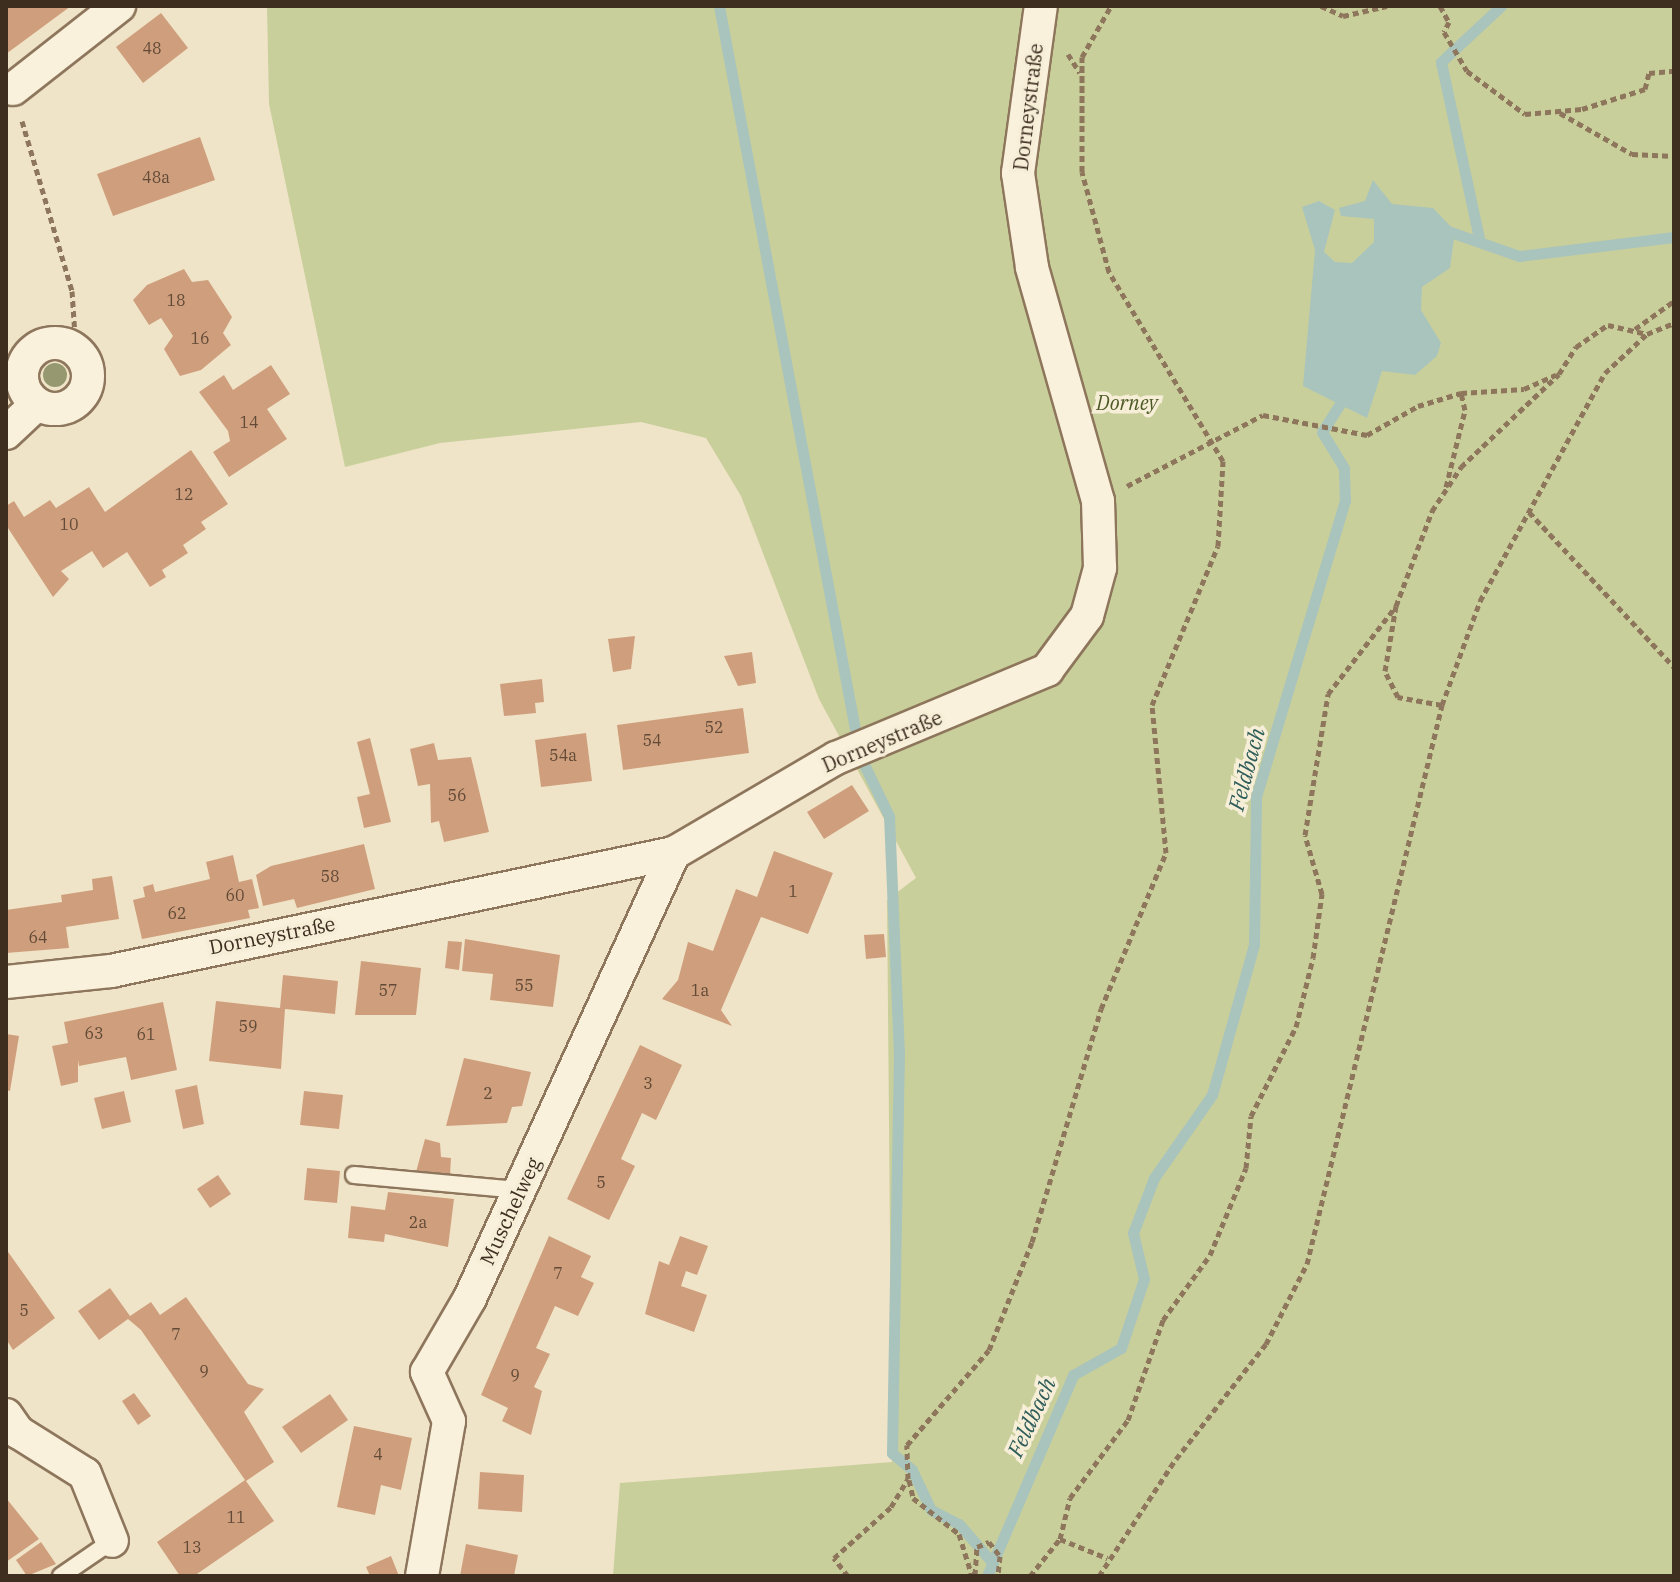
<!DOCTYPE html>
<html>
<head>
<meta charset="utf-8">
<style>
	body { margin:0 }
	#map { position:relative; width:1680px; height:1582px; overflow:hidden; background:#f0e4c8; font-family:"IBM Plex Serif",serif }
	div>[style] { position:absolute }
	.green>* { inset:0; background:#c9cf9b }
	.water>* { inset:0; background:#a9c4bc }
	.stream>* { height:11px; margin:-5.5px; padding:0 5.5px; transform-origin:5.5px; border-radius:5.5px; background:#a9c4bc }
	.building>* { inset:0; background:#cf9f7d }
	.path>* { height:5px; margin-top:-2.5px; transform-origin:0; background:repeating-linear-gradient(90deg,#8d765c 0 6px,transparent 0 10px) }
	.roads { filter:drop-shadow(2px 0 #8d765c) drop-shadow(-2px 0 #8d765c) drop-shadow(0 2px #8d765c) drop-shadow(0 -2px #8d765c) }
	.service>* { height:16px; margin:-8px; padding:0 8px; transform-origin:8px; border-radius:8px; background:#faf1dc }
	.minor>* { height:32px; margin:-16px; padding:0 16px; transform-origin:16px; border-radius:16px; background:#faf1dc }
	.minor>.ring { margin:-16px; padding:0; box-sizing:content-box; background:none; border:32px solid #faf1dc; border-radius:50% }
	.trees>* { width:24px; height:24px; margin:-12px; border-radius:50%; background:#96986f }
	span { translate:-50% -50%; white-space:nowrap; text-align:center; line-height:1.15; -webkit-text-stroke:7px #f7eed8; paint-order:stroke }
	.number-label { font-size:16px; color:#624a37 }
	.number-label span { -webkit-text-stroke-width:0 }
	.street-label { font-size:20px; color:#3d2e20 }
	.park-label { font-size:20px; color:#4d5a26; font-style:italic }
	.water-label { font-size:22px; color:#2f5d5a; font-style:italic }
	.frame { position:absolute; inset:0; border:8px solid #3d2e20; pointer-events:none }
</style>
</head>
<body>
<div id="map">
	<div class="green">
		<i style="clip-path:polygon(267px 6px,1674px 6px,1674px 1576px,613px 1576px,620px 1483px,892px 1462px,887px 900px,916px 878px,819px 699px,741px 496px,706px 438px,641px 422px,440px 443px,345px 467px,269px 104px)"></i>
	</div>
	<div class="water">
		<i style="clip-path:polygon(1373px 180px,1392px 204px,1433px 208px,1455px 231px,1450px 268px,1422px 287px,1421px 310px,1441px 343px,1437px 356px,1415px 375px,1382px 371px,1367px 418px,1303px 386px,1315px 250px,1302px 207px,1319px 201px,1335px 210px,1324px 252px,1335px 262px,1352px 263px,1374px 242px,1374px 219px,1341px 216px,1339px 208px,1365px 201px)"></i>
	</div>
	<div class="stream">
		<i style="left:719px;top:6px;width:763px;rotate:79.35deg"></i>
		<i style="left:860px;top:756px;width:67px;rotate:64.2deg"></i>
		<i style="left:889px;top:816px;width:235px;rotate:87.6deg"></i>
		<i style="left:899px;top:1051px;width:402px;rotate:91deg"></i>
		<i style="left:892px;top:1453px;width:26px;rotate:40deg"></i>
		<i style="left:912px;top:1470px;width:44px;rotate:64.6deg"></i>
		<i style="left:931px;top:1510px;width:31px;rotate:27deg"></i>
		<i style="left:959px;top:1524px;width:49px;rotate:49.1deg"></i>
		<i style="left:1442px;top:229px;width:82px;rotate:19.3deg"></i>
		<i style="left:1519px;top:256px;width:156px;rotate:-7deg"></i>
		<i style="left:1479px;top:238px;width:180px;rotate:-102.2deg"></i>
		<i style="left:1441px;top:62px;width:82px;rotate:-43deg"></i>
		<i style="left:987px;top:1576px;width:219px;rotate:-66.8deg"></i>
		<i style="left:1073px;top:1375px;width:55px;rotate:-29.4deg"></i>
		<i style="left:1121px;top:1348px;width:73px;rotate:-71.6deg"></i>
		<i style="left:1144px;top:1279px;width:47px;rotate:-103.4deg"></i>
		<i style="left:1133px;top:1233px;width:59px;rotate:-69.1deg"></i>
		<i style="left:1154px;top:1178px;width:101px;rotate:-55.1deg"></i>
		<i style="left:1212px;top:1095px;width:156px;rotate:-74.4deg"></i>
		<i style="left:1254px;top:945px;width:148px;rotate:-89.2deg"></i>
		<i style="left:1256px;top:797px;width:309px;rotate:-73.3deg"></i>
		<i style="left:1345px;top:501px;width:33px;rotate:-92deg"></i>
		<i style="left:1344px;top:468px;width:42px;rotate:-121.4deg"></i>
		<i style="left:1322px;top:432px;width:43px;rotate:-57.4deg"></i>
	</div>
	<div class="building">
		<i style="clip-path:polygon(6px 6px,71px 6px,6px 54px)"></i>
		<i style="clip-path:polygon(161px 13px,188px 48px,143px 83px,116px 47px)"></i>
		<i style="clip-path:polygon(200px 137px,215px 180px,113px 216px,97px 174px)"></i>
		<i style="clip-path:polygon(184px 269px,192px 282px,208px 280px,232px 317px,223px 333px,231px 345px,201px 370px,180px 376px,164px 349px,173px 336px,161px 318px,149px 325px,133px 300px,147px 285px)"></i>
		<i style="clip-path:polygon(271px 365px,290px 394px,267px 409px,287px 439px,229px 477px,213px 452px,230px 441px,228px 431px,199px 392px,224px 375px,233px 390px)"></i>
		<i style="clip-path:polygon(191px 450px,228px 504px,201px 522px,206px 529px,183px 545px,188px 553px,162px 570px,166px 577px,150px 587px,127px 552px,103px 568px,92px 551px,61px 571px,69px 579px,53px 597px,6px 525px,6px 506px,14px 501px,24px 517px,50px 500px,56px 508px,89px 487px,105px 512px)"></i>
		<i style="clip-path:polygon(635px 636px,631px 669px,613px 672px,608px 639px)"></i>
		<i style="clip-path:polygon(752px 652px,756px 683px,738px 686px,724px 656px)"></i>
		<i style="clip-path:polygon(542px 679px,544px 702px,535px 703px,536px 713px,504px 716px,500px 684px)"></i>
		<i style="clip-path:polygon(743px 708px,749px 753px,623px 770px,617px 725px)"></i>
		<i style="clip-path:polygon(586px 733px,592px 781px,541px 787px,535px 740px)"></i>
		<i style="clip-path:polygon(370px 738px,391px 822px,364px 828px,357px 797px,370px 794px,357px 742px)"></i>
		<i style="clip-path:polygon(434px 743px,438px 760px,471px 757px,489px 832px,444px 842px,439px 821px,431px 823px,430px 784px,418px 786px,410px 749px)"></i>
		<i style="clip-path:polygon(852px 785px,869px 811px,824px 839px,807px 812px)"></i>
		<i style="clip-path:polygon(364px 844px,375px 889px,297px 908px,294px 899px,263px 906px,256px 875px,271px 866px)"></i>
		<i style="clip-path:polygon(774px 851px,833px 873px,808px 934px,761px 917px,721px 1010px,732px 1026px,662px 999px,678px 980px,688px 942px,713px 951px,736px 889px,757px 897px)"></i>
		<i style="clip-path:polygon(233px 855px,239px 882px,252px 879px,259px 908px,248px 910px,250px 918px,142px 939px,133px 900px,145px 897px,143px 887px,153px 884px,155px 892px,210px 879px,206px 862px)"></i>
		<i style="clip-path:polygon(112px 876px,119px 919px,66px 927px,69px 948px,6px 953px,6px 910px,62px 902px,61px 895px,93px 890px,92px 879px)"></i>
		<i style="clip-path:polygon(884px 934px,886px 957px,866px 959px,864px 935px)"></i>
		<i style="clip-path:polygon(465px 939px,560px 955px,553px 1007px,490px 1000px,493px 974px,462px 971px)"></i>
		<i style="clip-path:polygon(448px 941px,462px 942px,459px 970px,445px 968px)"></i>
		<i style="clip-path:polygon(361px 961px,421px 968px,416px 1015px,355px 1015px)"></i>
		<i style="clip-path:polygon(283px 975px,338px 981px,335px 1014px,285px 1009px,281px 1069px,209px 1061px,216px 1001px,280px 1008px)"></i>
		<i style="clip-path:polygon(163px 1002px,177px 1070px,131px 1080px,126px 1057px,79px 1066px,78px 1060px,78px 1082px,61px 1086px,52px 1046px,68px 1043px,64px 1022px)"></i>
		<i style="clip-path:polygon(6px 1034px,19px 1036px,10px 1091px,6px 1090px)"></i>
		<i style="clip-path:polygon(640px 1045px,682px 1065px,656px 1120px,642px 1113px,621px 1159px,635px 1166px,609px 1220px,567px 1199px)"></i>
		<i style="clip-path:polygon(464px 1058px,531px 1072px,522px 1106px,512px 1107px,507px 1123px,446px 1126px)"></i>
		<i style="clip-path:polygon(197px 1085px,204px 1124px,183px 1129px,175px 1090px)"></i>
		<i style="clip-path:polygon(124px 1091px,131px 1122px,102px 1129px,94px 1098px)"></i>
		<i style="clip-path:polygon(304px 1091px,343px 1095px,339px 1129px,300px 1125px)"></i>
		<i style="clip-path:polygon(425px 1139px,440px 1143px,441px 1157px,451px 1158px,450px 1175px,416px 1172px)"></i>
		<i style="clip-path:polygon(307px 1168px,340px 1171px,337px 1203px,304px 1200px)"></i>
		<i style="clip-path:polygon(218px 1175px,231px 1194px,210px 1208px,197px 1189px)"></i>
		<i style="clip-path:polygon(388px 1192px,454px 1199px,448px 1247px,385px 1234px,384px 1242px,348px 1238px,351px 1206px,385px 1210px)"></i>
		<i style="clip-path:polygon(549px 1236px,591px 1256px,581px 1277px,594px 1283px,578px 1316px,555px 1306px,536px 1348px,550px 1354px,534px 1387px,542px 1391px,531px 1435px,502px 1421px,508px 1408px,481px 1395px)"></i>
		<i style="clip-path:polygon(680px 1236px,708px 1246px,697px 1275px,686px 1271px,681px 1286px,707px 1295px,694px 1332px,645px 1314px,659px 1261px,669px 1265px)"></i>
		<i style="clip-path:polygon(6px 1249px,55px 1318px,13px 1350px,6px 1339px)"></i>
		<i style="clip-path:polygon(110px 1288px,130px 1316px,151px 1302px,160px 1315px,186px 1297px,248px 1384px,264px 1389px,244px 1412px,274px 1462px,246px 1481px,274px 1521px,194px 1576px,180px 1576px,157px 1542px,245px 1480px,141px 1330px,128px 1319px,99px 1340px,78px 1311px)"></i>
		<i style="clip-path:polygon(134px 1393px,151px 1416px,138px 1425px,122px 1401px)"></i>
		<i style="clip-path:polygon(330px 1394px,348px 1420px,301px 1453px,282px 1427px)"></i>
		<i style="clip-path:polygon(354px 1426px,412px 1438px,401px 1490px,381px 1485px,375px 1515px,337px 1507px)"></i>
		<i style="clip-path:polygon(480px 1472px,524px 1475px,522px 1512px,478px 1509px)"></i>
		<i style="clip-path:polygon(6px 1498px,39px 1539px,6px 1562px)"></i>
		<i style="clip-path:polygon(41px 1542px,56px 1564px,27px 1576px,16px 1560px)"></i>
		<i style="clip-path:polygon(466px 1544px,518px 1555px,514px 1576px,460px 1576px)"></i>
		<i style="clip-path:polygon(391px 1556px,399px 1576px,370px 1576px,366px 1567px)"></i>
	</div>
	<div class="path">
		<i style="left:1321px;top:6px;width:24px;rotate:24deg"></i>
		<i style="left:1343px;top:16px;width:45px;rotate:-12.8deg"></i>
		<i style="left:1440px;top:6px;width:18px;rotate:61deg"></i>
		<i style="left:1449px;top:22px;width:11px;rotate:117deg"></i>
		<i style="left:1444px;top:32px;width:45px;rotate:59.5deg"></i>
		<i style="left:1467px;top:71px;width:72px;rotate:36.6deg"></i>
		<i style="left:1525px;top:114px;width:57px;rotate:-5deg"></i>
		<i style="left:1582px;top:109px;width:66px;rotate:-17.6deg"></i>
		<i style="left:1645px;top:89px;width:16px;rotate:-76deg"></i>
		<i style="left:1649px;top:73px;width:25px;rotate:-5deg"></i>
		<i style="left:1068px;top:54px;width:22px;rotate:58deg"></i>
		<i style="left:1560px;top:113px;width:83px;rotate:29.7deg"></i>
		<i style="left:1632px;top:154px;width:42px;rotate:2.7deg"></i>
		<i style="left:22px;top:121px;width:177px;rotate:73.6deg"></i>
		<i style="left:72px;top:291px;width:59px;rotate:86.1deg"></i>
		<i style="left:1635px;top:329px;width:48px;rotate:-35.7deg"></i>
		<i style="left:1127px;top:486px;width:153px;rotate:-27.6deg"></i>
		<i style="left:1263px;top:415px;width:106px;rotate:10.9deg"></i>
		<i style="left:1367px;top:435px;width:59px;rotate:-29.6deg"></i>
		<i style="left:1418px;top:406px;width:45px;rotate:-16.8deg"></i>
		<i style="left:1461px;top:393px;width:63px;rotate:-3.6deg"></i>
		<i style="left:1524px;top:389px;width:35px;rotate:-24deg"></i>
		<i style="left:1446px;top:487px;width:79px;rotate:-76.1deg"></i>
		<i style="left:1465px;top:410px;width:17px;rotate:-103deg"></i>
		<i style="left:1529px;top:512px;width:212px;rotate:46.9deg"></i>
		<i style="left:1442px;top:705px;width:45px;rotate:-169.7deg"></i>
		<i style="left:1398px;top:697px;width:29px;rotate:-117deg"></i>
		<i style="left:1385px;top:671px;width:66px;rotate:-80.4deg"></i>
		<i style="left:1396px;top:606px;width:102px;rotate:-69.2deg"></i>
		<i style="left:1432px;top:511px;width:53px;rotate:-56.6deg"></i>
		<i style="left:1461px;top:467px;width:135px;rotate:-43.5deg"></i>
		<i style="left:1559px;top:374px;width:32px;rotate:-58deg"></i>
		<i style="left:1576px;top:347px;width:39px;rotate:-35deg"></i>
		<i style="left:1608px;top:325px;width:40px;rotate:13deg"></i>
		<i style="left:909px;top:1480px;width:18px;rotate:77deg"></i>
		<i style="left:913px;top:1498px;width:58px;rotate:38deg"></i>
		<i style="left:959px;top:1534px;width:44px;rotate:72.8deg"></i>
		<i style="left:1060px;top:1539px;width:42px;rotate:-76.3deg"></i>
		<i style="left:1070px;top:1498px;width:97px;rotate:-53.4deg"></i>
		<i style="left:1128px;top:1420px;width:106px;rotate:-70.7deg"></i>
		<i style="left:1163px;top:1320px;width:80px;rotate:-54.1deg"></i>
		<i style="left:1210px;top:1255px;width:94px;rotate:-67.5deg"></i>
		<i style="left:1246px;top:1168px;width:52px;rotate:-84.5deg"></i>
		<i style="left:1251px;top:1116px;width:100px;rotate:-63.2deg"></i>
		<i style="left:1296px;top:1027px;width:71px;rotate:-76.2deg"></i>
		<i style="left:1313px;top:958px;width:65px;rotate:-82deg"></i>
		<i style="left:1322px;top:894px;width:61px;rotate:-106.1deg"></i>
		<i style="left:1305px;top:835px;width:143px;rotate:-80.7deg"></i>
		<i style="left:1328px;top:694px;width:111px;rotate:-52.3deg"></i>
		<i style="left:975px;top:1575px;width:28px;rotate:-86deg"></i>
		<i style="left:977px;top:1547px;width:13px;rotate:-23deg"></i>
		<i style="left:989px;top:1542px;width:18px;rotate:52deg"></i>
		<i style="left:1000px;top:1556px;width:20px;rotate:96deg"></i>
		<i style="left:848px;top:1576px;width:23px;rotate:-128deg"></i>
		<i style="left:834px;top:1558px;width:76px;rotate:-41.8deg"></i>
		<i style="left:891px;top:1507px;width:33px;rotate:-59deg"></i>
		<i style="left:908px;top:1479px;width:34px;rotate:-92deg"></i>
		<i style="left:907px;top:1445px;width:125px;rotate:-49.2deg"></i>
		<i style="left:989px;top:1350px;width:116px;rotate:-68.3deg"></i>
		<i style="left:1032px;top:1242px;width:243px;rotate:-73.5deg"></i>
		<i style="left:1101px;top:1009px;width:169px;rotate:-67.4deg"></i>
		<i style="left:1166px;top:853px;width:149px;rotate:-95.4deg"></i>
		<i style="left:1152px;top:705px;width:172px;rotate:-67.5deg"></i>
		<i style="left:1218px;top:546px;width:85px;rotate:-86.6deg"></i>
		<i style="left:1223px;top:461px;width:221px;rotate:-121.1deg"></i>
		<i style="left:1109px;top:272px;width:104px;rotate:-105.1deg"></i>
		<i style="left:1082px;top:172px;width:115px;rotate:-90deg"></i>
		<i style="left:1082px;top:57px;width:59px;rotate:-60.4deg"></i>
		<i style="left:1030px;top:1576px;width:48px;rotate:-51deg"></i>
		<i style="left:1060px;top:1539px;width:51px;rotate:22deg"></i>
		<i style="left:1099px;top:1576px;width:140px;rotate:-56.7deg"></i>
		<i style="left:1176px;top:1459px;width:146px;rotate:-52deg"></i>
		<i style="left:1266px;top:1344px;width:90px;rotate:-62.9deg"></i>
		<i style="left:1307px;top:1264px;width:575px;rotate:-76.42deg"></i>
		<i style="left:1442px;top:705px;width:111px;rotate:-69.9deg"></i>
		<i style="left:1480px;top:601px;width:260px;rotate:-61.3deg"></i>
		<i style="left:1605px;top:373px;width:57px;rotate:-42.9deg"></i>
		<i style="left:1647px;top:334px;width:29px;rotate:-22deg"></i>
	</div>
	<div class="roads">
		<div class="service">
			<i style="left:354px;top:1175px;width:167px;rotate:5.2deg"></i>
			<i style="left:61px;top:1576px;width:62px;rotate:-34.5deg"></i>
		</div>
		<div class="minor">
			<i style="left:13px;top:89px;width:135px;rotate:-38.1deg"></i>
			<i class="ring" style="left:22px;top:343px;width:34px;height:34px"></i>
			<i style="left:6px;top:433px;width:42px;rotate:-43.1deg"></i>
			<i style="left:6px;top:982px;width:106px;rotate:-6deg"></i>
			<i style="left:111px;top:971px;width:575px;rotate:-11.84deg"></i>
			<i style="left:674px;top:853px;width:188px;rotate:-30.4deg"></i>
			<i style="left:836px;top:758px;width:229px;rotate:-22.6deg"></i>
			<i style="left:1047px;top:670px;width:67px;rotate:-53.5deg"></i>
			<i style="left:1087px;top:616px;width:50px;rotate:-74.8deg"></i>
			<i style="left:1100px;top:568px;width:67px;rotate:-91.7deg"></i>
			<i style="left:1098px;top:501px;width:243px;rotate:-105.8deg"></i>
			<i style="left:1032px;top:267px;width:95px;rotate:-98.5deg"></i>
			<i style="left:1018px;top:173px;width:169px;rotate:-82.2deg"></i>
			<i style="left:6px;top:1415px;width:21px;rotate:55deg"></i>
			<i style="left:18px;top:1432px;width:79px;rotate:32.1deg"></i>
			<i style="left:85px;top:1474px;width:72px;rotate:68.1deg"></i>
			<i style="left:422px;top:1576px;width:157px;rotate:-80.1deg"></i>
			<i style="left:449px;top:1421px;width:54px;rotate:-114.2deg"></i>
			<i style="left:427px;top:1372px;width:86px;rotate:-59.8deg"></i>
			<i style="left:470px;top:1298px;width:490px;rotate:-65.4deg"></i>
		</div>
	</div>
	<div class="trees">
		<i style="left:55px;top:375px"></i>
	</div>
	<div class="number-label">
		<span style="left:152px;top:48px">48</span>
		<span style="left:156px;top:177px">48a</span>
		<span style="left:176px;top:300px">18</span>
		<span style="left:200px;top:338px">16</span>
		<span style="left:249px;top:422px">14</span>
		<span style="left:184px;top:494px">12</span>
		<span style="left:69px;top:524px">10</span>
		<span style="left:714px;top:727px">52</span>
		<span style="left:652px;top:740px">54</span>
		<span style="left:563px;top:755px">54a</span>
		<span style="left:457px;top:795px">56</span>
		<span style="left:330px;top:876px">58</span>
		<span style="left:793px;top:891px">1</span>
		<span style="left:235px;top:895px">60</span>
		<span style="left:177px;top:913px">62</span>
		<span style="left:38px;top:937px">64</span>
		<span style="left:524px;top:985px">55</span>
		<span style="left:388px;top:990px">57</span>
		<span style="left:700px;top:990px">1a</span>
		<span style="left:248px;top:1026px">59</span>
		<span style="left:94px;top:1033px">63</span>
		<span style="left:146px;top:1034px">61</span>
		<span style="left:648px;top:1083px">3</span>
		<span style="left:488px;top:1093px">2</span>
		<span style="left:601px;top:1182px">5</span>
		<span style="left:418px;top:1222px">2a</span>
		<span style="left:558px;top:1273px">7</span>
		<span style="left:24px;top:1310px">5</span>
		<span style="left:176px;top:1334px">7</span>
		<span style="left:204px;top:1371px">9</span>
		<span style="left:515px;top:1375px">9</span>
		<span style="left:378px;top:1454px">4</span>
		<span style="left:236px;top:1517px">11</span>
		<span style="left:192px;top:1547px">13</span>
	</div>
	<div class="street-label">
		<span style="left:1028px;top:107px;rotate:-83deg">Dorneystraße</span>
		<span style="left:882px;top:741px;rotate:-23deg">Dorneystraße</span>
		<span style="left:272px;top:935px;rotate:-11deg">Dorneystraße</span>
		<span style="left:510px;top:1211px;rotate:-65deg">Muschelweg</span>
	</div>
	<div class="park-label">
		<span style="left:1127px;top:402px">Dorney</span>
	</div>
	<div class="water-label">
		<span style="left:1246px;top:769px;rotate:-75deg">Feldbach</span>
		<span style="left:1031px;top:1417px;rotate:-65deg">Feldbach</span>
	</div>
	<div class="frame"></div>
</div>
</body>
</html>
